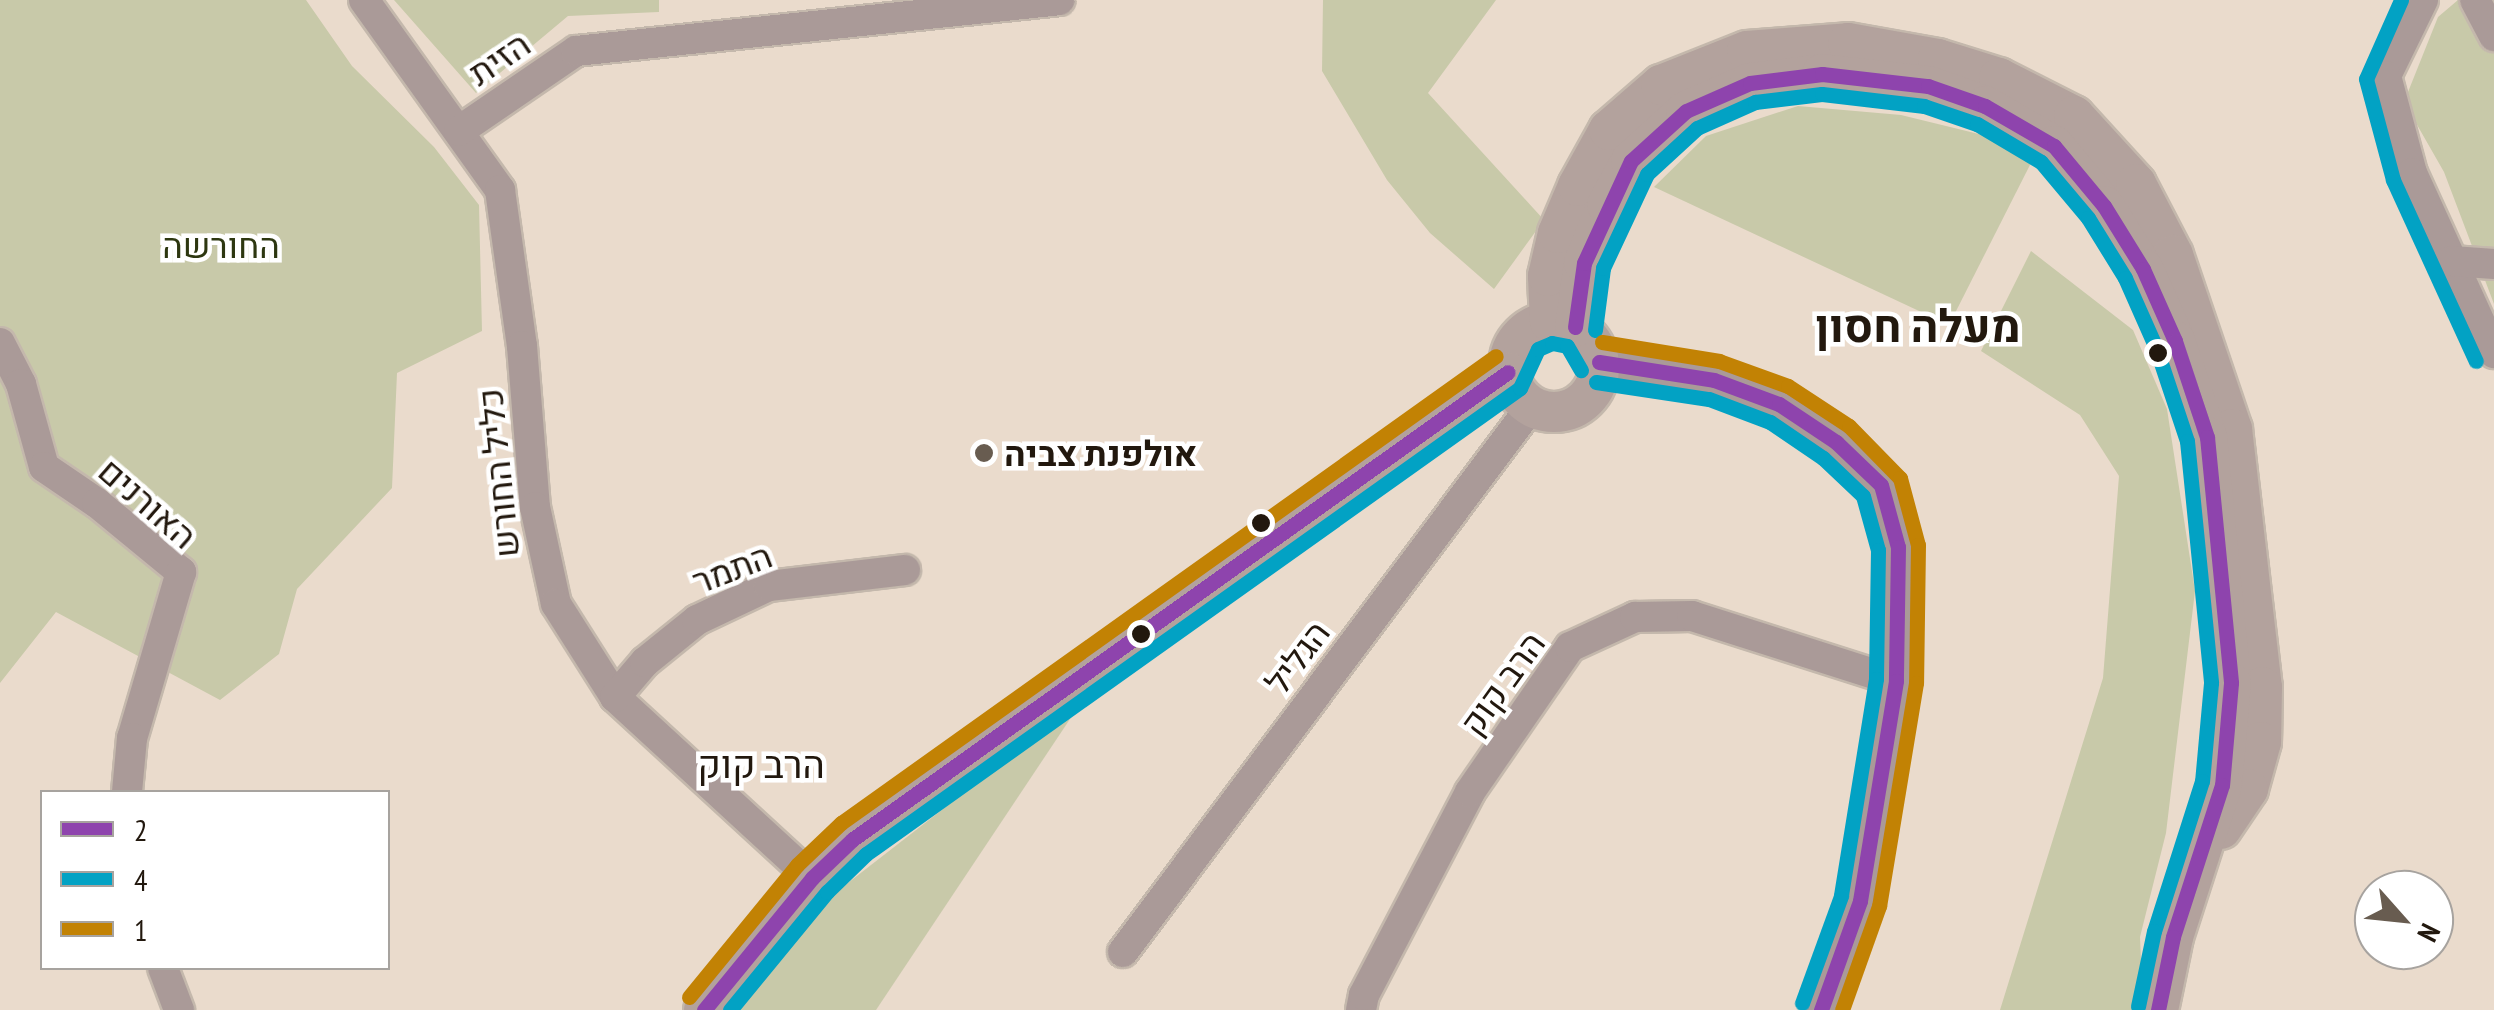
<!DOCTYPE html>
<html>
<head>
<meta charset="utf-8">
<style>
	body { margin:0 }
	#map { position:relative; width:2494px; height:1010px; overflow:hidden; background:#eadbcc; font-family:"PT Sans Narrow",Heebo,sans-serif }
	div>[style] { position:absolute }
	.green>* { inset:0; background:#c8c9a9 }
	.roads { filter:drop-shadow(2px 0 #c4b8ac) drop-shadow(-2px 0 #c4b8ac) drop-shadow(0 2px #c4b8ac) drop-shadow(0 -2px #c4b8ac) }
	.street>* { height:30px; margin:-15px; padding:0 15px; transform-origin:15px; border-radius:15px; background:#aa9a98 }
	.secondary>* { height:40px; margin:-20px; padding:0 20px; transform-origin:20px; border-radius:20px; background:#b3a29d }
	.secondary>.ring { margin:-20px; padding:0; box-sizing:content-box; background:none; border:40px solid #b3a29d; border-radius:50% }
	.bus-1>* { height:15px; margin:-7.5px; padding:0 7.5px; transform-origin:7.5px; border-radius:7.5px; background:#8e44ad }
	.bus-2>* { height:15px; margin:-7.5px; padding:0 7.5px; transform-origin:7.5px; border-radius:7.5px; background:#02a2c4 }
	.bus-3>* { height:15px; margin:-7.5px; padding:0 7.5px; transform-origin:7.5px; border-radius:7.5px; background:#c28204 }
	.dots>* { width:28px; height:28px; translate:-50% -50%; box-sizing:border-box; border:5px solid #fff; border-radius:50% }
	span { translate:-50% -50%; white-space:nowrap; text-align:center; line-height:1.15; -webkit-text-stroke:9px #fff; paint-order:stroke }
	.street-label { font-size:35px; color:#22180e }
	.park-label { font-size:35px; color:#2d3710 }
	.poi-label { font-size:35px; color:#22180e; font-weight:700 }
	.left { translate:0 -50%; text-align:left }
	.neighbourhood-label { font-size:38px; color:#22180e }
	.district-label { font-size:45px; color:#22180e; font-weight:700 }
	.legend { position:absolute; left:40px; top:790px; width:350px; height:180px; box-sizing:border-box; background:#fff; border:2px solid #a7a39f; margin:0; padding:12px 18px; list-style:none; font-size:30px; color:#22180e }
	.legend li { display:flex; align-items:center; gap:20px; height:50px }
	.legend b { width:50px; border:2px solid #a7a39f }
	.north { position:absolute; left:2354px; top:870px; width:100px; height:100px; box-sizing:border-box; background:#fff; border:2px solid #a7a39f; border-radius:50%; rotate:117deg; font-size:28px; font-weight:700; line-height:40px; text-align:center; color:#22180e }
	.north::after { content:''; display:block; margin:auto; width:35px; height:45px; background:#685c50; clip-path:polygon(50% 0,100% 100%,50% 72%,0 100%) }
</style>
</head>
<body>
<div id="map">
	<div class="green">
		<i style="clip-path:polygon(0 0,306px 0,352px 66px,434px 147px,479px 205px,482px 331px,397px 373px,392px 488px,297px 589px,279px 654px,220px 700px,56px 612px,0 683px)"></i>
		<i style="clip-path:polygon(394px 0,659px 0,659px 12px,568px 16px,476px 93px)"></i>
		<i style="clip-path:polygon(1323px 0,1496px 0,1428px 93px,1544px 220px,1494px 289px,1430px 233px,1387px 180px,1322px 71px)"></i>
		<i style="clip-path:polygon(2458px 0,2494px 0,2494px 304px,2444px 172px,2404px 102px,2438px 17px)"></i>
		<i style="clip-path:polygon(1798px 106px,1901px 115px,1991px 137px,2035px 155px,1949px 325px,1654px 187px,1706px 136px)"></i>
		<i style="clip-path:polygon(2031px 251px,2133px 330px,2167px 409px,2195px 591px,2166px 833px,2140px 937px,2143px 1010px,2000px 1010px,2103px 678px,2119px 476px,2080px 415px,1981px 351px)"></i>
		<i style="clip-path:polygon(1082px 701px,876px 1010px,735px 1010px,817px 907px)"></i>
	</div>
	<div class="roads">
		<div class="street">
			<i style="left:364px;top:0;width:234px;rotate:54.4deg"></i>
			<i style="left:500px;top:190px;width:158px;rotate:82deg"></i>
			<i style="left:522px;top:346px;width:162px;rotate:85.4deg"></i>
			<i style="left:535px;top:507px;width:99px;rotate:77.8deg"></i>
			<i style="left:556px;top:604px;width:110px;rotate:57.6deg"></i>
			<i style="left:615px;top:697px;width:268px;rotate:42.6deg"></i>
			<i style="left:2423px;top:0;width:85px;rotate:116deg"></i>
			<i style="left:2386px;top:76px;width:100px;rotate:75deg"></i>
			<i style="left:2412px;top:173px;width:198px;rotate:65.5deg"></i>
			<i style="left:2475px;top:0;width:41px;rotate:62.2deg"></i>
			<i style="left:459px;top:131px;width:142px;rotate:-34.4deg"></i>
			<i style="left:576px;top:51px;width:486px;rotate:-6deg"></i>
			<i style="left:2452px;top:261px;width:42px;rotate:4.1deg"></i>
			<i style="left:0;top:343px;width:46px;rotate:62.9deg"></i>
			<i style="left:21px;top:384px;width:86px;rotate:74.5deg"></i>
			<i style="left:44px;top:467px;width:64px;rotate:34.2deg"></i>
			<i style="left:97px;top:503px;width:109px;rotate:39.4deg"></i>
			<i style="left:181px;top:572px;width:173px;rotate:106.4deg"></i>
			<i style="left:132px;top:738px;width:54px;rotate:95.3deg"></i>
			<i style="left:1599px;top:362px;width:116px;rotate:8.9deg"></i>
			<i style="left:1714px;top:380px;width:69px;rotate:20.3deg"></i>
			<i style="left:1779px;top:404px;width:69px;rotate:33.7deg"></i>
			<i style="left:1836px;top:442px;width:62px;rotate:43.7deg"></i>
			<i style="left:1881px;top:485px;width:64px;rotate:74.7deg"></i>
			<i style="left:1898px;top:547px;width:134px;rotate:90.9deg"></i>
			<i style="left:1896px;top:681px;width:223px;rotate:99.3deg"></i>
			<i style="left:1860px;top:901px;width:116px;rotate:109.7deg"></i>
			<i style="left:615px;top:697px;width:46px;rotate:-49.4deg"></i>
			<i style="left:645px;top:662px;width:67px;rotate:-38.9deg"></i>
			<i style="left:697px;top:620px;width:80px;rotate:-25.3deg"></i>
			<i style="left:769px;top:586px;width:137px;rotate:-6.7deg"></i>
			<i style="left:1123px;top:952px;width:681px;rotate:-53.18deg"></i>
			<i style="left:163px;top:968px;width:45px;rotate:69.1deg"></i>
			<i style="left:1361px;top:1010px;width:15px;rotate:-79deg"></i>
			<i style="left:1364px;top:995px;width:229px;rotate:-62.4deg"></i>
			<i style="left:1470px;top:792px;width:176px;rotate:-55.4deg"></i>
			<i style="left:1570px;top:647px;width:72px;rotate:-24.8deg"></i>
			<i style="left:1635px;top:617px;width:57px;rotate:-1deg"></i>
			<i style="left:1692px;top:616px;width:214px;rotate:17.7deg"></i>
		</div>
		<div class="secondary">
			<i class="ring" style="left:1509px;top:322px;width:50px;height:50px"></i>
			<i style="left:1550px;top:322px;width:46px;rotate:-92.5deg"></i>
			<i style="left:1548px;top:276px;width:44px;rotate:-76.9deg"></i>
			<i style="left:1558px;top:233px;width:51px;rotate:-66.9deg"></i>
			<i style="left:1578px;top:186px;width:64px;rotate:-61deg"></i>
			<i style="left:1609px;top:130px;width:69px;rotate:-40.9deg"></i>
			<i style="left:1661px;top:85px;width:92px;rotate:-21.6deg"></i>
			<i style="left:1747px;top:51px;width:101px;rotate:-4.5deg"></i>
			<i style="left:1848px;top:43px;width:91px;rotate:10.1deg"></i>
			<i style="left:1938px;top:59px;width:64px;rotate:17.3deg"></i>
			<i style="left:1999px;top:78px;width:84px;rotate:26.9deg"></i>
			<i style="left:2074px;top:116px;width:92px;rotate:47.6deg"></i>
			<i style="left:2136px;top:184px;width:80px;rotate:62.5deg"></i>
			<i style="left:2173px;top:255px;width:184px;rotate:71.3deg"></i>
			<i style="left:2232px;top:429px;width:260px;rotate:83.4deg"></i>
			<i style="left:2262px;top:687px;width:55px;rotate:91deg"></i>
			<i style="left:2261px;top:742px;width:49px;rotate:105.5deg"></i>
			<i style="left:2248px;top:789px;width:48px;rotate:124deg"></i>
			<i style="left:1575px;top:327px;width:65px;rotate:-82deg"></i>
			<i style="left:1584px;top:263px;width:62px;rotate:-68.4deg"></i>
			<i style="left:1607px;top:205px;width:50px;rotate:-61.4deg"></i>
			<i style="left:1631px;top:161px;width:74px;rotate:-42.3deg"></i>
			<i style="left:1686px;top:111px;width:70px;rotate:-23.6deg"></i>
			<i style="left:1750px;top:83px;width:73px;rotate:-7.1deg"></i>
			<i style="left:1822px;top:74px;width:107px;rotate:6.5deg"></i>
			<i style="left:1928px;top:86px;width:60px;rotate:19.3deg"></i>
			<i style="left:1985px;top:106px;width:80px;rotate:30.1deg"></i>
			<i style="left:2054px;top:146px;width:78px;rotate:50.2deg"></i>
			<i style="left:2104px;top:206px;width:74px;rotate:58.2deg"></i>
			<i style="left:2143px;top:269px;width:79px;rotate:66deg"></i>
			<i style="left:2175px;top:341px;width:101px;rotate:71.6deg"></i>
			<i style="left:2207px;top:437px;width:247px;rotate:84.4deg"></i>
			<i style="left:2231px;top:683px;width:102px;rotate:95deg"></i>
			<i style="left:2222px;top:785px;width:160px;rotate:107.9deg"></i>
			<i style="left:2173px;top:937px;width:75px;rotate:101.6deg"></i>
			<i style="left:704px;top:1010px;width:171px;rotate:-50.7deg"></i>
			<i style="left:812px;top:878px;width:57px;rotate:-43.6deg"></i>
			<i style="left:853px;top:839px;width:804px;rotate:-35.49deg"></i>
		</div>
	</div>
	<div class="bus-1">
		<i style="left:1575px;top:327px;width:65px;rotate:-82deg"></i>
		<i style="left:1584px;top:263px;width:112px;rotate:-65.3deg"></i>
		<i style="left:1631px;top:161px;width:74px;rotate:-42.3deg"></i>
		<i style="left:1686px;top:111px;width:70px;rotate:-23.6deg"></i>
		<i style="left:1750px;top:83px;width:73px;rotate:-7.1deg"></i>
		<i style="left:1822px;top:74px;width:107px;rotate:6.5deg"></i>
		<i style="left:1928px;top:86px;width:60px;rotate:19.3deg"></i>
		<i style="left:1985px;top:106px;width:80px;rotate:30.1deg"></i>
		<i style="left:2054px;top:146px;width:78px;rotate:50.2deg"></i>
		<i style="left:2104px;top:206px;width:74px;rotate:58.2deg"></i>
		<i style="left:2143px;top:269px;width:79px;rotate:66deg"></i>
		<i style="left:2175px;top:341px;width:101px;rotate:71.6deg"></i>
		<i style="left:2207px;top:437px;width:247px;rotate:84.4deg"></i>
		<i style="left:2231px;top:683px;width:102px;rotate:95deg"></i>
		<i style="left:2222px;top:785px;width:160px;rotate:107.9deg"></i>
		<i style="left:2173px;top:937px;width:75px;rotate:101.6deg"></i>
		<i style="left:1599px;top:362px;width:116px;rotate:8.9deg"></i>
		<i style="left:1714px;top:380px;width:69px;rotate:20.3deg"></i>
		<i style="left:1779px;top:404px;width:69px;rotate:33.7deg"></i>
		<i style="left:1836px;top:442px;width:62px;rotate:43.7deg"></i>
		<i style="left:1881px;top:485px;width:64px;rotate:74.7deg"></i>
		<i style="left:1898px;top:547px;width:134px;rotate:90.9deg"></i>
		<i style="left:1896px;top:681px;width:223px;rotate:99.3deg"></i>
		<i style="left:1860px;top:901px;width:116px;rotate:109.7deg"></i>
		<i style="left:704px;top:1010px;width:171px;rotate:-50.7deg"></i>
		<i style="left:812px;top:878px;width:57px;rotate:-43.6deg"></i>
		<i style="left:853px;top:839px;width:804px;rotate:-35.49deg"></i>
	</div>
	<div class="bus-2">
		<i style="left:2401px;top:0;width:86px;rotate:113.9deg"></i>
		<i style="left:2366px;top:79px;width:105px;rotate:75deg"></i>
		<i style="left:2393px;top:180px;width:199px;rotate:65.4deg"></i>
		<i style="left:1595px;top:330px;width:63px;rotate:-82.6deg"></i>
		<i style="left:1603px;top:268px;width:104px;rotate:-64.9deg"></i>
		<i style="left:1647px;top:174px;width:68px;rotate:-42.6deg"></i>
		<i style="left:1697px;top:128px;width:64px;rotate:-24.1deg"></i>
		<i style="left:1755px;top:102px;width:67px;rotate:-6.8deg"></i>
		<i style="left:1822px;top:94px;width:103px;rotate:6.7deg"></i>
		<i style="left:1924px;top:106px;width:56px;rotate:18.8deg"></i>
		<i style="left:1977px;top:124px;width:74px;rotate:30.7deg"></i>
		<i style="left:2041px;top:162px;width:73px;rotate:50deg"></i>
		<i style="left:2088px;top:218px;width:70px;rotate:58.3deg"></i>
		<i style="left:2125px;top:278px;width:77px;rotate:66.1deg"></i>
		<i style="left:2156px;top:348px;width:98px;rotate:71.6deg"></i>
		<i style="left:2187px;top:441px;width:243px;rotate:84.3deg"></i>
		<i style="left:2211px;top:683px;width:98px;rotate:95.2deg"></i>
		<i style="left:2202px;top:781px;width:157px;rotate:107.7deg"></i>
		<i style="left:2154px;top:931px;width:77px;rotate:102deg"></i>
		<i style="left:1596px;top:382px;width:114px;rotate:8.6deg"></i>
		<i style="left:1709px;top:399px;width:65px;rotate:20.7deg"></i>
		<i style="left:1770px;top:422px;width:64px;rotate:34.2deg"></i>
		<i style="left:1823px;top:458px;width:55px;rotate:43.5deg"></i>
		<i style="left:1863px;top:496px;width:56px;rotate:74.5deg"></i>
		<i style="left:1878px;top:550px;width:129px;rotate:90.9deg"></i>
		<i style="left:1876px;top:679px;width:220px;rotate:99.2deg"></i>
		<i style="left:1841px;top:896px;width:114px;rotate:110deg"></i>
		<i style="left:730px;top:1010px;width:153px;rotate:-50.6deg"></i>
		<i style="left:827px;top:892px;width:54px;rotate:-44.3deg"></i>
		<i style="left:866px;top:854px;width:803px;rotate:-35.47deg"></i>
		<i style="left:1520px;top:388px;width:43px;rotate:-65.2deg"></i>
		<i style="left:1538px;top:349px;width:15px;rotate:-23deg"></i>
		<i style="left:1552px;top:343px;width:15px;rotate:11deg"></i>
		<i style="left:1567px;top:346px;width:28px;rotate:60deg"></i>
	</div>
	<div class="bus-3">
		<i style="left:1602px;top:342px;width:119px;rotate:9.2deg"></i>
		<i style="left:1719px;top:361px;width:73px;rotate:19.9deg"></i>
		<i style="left:1788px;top:386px;width:73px;rotate:33.3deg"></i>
		<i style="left:1849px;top:426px;width:73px;rotate:45.6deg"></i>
		<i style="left:1900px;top:478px;width:69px;rotate:75deg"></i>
		<i style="left:1918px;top:545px;width:138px;rotate:90.8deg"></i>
		<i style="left:1916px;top:683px;width:226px;rotate:99.4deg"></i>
		<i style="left:1879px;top:906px;width:110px;rotate:109.6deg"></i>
		<i style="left:689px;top:997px;width:171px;rotate:-50.7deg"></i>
		<i style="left:797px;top:865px;width:61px;rotate:-43.7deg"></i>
		<i style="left:841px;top:823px;width:804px;rotate:-35.49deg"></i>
	</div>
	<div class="dots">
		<i style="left:2158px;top:353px;background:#22180e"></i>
		<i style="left:984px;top:453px;background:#685c50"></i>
		<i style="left:1261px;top:523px;background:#22180e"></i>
		<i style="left:1141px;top:634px;background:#22180e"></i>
	</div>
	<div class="street-label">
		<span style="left:499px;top:58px;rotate:-34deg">הזית</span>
		<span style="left:498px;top:473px;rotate:-96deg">כליל החורש</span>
		<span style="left:148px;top:503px;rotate:41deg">האורנים</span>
		<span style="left:732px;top:568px;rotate:-21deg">התמר</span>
		<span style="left:1297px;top:657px;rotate:-53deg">הגליל</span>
		<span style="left:1502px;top:683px;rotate:-54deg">הרב קוק</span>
	</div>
	<div class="park-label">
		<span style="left:221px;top:245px">החורשה</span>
	</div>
	<div class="poi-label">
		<span class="left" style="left:1004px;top:453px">אולפנת צביה</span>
	</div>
	<div class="neighbourhood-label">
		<span style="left:761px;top:764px">הרב קוק</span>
	</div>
	<div class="district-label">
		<span style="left:1918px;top:326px">מעלה חסון</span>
	</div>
	<ul class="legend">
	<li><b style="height:12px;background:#8e44ad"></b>2</li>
	<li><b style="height:12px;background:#02a2c4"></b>4</li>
	<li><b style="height:12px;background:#c28204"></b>1</li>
	</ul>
	<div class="north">N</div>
</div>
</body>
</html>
